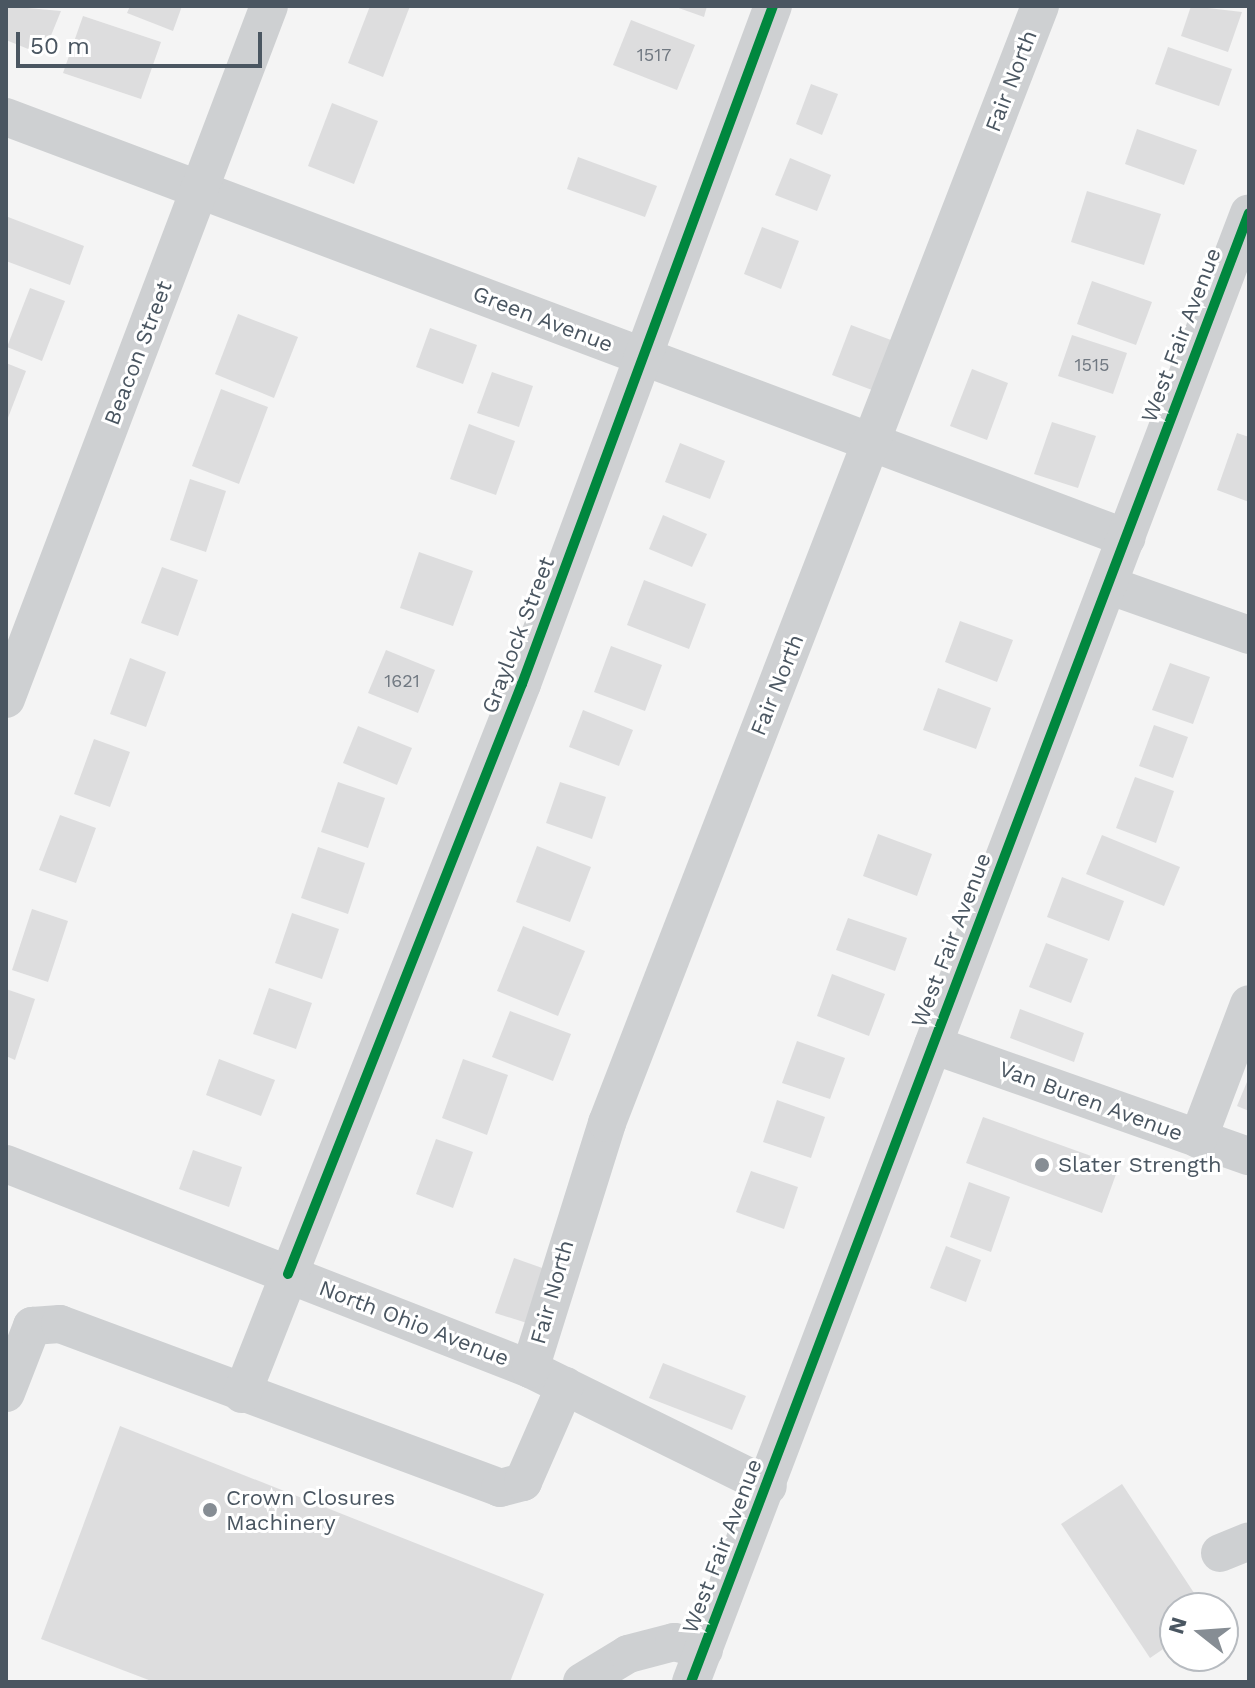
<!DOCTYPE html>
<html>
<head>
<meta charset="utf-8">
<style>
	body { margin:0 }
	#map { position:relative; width:1255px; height:1688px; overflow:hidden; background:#f4f4f4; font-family:"Work Sans",sans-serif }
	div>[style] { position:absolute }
	.building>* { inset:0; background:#ddddde }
	.minor>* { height:38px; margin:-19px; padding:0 19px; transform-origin:19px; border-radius:19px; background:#ced0d2 }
	.cycleway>* { height:10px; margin:-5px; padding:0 5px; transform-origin:5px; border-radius:5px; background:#00873e }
	.dots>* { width:22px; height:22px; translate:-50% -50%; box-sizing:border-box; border:4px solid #fff; border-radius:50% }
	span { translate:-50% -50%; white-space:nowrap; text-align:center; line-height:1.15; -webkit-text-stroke:6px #fff; paint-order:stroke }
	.number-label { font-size:18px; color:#707881 }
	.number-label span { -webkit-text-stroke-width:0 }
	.street-label { font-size:22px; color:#4a5661 }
	.poi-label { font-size:22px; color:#4a5661 }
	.left { translate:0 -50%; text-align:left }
	.frame { position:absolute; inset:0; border:8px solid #4a5661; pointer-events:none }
	.north { position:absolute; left:1159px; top:1592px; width:80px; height:80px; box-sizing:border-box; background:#fff; border:2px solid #b7bbc0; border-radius:50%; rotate:287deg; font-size:22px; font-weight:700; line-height:32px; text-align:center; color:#4a5661 }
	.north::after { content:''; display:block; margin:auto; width:28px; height:36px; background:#868d94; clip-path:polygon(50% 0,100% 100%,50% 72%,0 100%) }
	.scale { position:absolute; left:16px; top:32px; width:246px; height:36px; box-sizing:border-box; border:4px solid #4a5661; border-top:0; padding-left:10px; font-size:24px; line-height:28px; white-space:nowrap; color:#4a5661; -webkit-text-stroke:6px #fff; paint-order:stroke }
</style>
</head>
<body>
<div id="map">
	<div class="building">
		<i style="clip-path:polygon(6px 6px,61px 11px,43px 55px,6px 40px)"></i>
		<i style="clip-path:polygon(130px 6px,182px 6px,173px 31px,127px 13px)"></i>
		<i style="clip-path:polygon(370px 6px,410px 6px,383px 77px,348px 63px)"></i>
		<i style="clip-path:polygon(673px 6px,707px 6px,704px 17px)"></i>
		<i style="clip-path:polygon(1191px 6px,1242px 12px,1228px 52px,1181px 36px)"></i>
		<i style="clip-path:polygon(83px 16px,161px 42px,141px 99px,63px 73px)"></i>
		<i style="clip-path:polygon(631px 20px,695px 45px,677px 90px,613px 65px)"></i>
		<i style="clip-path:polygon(1168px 47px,1232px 69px,1219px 106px,1155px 84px)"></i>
		<i style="clip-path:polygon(811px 84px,838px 94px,822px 135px,796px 124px)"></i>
		<i style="clip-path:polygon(332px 103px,378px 121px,354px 184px,308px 166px)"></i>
		<i style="clip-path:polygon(1137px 129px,1197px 150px,1184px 185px,1125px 164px)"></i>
		<i style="clip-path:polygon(578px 157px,657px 186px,645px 217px,567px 189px)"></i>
		<i style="clip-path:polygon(790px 158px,831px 175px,817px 211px,775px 195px)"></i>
		<i style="clip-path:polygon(1087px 191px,1161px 214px,1144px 265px,1071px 242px)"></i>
		<i style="clip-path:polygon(8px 217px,84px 246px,70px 285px,6px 261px)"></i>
		<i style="clip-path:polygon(762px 227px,799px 241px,781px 289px,744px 274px)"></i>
		<i style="clip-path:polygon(1092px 281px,1152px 302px,1136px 345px,1077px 324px)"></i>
		<i style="clip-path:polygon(30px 288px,65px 301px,42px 361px,7px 347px)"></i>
		<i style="clip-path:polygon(238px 314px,298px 337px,274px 398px,215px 374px)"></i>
		<i style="clip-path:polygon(851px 325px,891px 340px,872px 390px,832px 375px)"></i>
		<i style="clip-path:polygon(430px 328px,477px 345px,463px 384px,416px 367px)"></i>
		<i style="clip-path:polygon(1072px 335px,1127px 353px,1113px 394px,1058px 376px)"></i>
		<i style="clip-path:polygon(6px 363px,26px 371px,6px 423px)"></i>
		<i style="clip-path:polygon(972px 369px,1008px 383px,987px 440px,950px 426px)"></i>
		<i style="clip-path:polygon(492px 372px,533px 386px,519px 427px,477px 413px)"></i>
		<i style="clip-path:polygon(221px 389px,268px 407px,239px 484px,192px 466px)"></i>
		<i style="clip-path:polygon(1052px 422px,1096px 436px,1078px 488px,1034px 474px)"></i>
		<i style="clip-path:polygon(469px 424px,515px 441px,496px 495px,450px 479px)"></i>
		<i style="clip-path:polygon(1237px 433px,1249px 437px,1249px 502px,1217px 490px)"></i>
		<i style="clip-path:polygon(680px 443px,725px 461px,710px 499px,665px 482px)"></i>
		<i style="clip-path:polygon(190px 479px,226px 491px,206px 552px,170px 540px)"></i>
		<i style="clip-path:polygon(663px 515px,707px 534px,692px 567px,649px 549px)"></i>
		<i style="clip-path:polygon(419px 552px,473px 571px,453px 626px,400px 608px)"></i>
		<i style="clip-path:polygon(162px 567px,198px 580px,178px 636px,141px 623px)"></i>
		<i style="clip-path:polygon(644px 580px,706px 604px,689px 649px,627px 625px)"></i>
		<i style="clip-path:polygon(960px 621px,1013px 640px,997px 682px,945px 662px)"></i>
		<i style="clip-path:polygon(611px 646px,662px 665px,645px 711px,594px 692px)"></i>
		<i style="clip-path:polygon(386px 650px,435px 670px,418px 713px,368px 693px)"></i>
		<i style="clip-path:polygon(130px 658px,166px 672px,146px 727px,110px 714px)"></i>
		<i style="clip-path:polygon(1170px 663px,1210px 677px,1193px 724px,1152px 710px)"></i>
		<i style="clip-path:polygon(938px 688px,991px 708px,976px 749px,923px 730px)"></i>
		<i style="clip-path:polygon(583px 710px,633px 730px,619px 766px,569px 747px)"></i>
		<i style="clip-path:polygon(1154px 725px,1188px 737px,1173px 778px,1139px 766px)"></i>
		<i style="clip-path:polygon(358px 726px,412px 748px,397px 785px,343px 763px)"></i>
		<i style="clip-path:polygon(94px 739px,130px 752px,110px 807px,74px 794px)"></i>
		<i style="clip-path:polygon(1135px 777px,1174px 791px,1156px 843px,1116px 828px)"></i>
		<i style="clip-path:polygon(338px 782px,385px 798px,368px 848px,321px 832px)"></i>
		<i style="clip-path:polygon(560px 782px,606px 797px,592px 839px,546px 823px)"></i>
		<i style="clip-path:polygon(60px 815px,96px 828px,76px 883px,39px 870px)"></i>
		<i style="clip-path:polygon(878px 834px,932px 854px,917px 896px,863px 876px)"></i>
		<i style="clip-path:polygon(1102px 835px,1180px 867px,1164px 906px,1086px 874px)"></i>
		<i style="clip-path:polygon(537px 846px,591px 867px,570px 922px,516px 902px)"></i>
		<i style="clip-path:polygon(318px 847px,365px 863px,348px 914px,301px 898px)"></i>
		<i style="clip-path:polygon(1062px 877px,1124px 901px,1109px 941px,1047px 917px)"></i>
		<i style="clip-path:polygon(32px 909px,68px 921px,48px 982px,12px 970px)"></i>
		<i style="clip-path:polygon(292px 913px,339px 929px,322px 979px,275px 963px)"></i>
		<i style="clip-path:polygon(848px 918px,907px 938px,895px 971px,836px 950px)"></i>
		<i style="clip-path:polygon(523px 926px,585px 951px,558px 1016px,497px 991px)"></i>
		<i style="clip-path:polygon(1046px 943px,1088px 959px,1071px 1003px,1029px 987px)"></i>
		<i style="clip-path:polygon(832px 974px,885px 994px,869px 1036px,817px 1016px)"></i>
		<i style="clip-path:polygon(269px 988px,312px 1003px,296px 1049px,253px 1034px)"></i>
		<i style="clip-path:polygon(6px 989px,35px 999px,15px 1060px,6px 1056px)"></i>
		<i style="clip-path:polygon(1020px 1009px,1084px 1033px,1074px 1062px,1010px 1038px)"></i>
		<i style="clip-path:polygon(510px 1011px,571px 1034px,553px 1081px,492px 1057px)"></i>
		<i style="clip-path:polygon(797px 1041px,845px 1058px,830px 1099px,782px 1083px)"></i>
		<i style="clip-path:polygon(219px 1059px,275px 1080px,261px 1116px,206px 1095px)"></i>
		<i style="clip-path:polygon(463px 1059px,508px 1075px,487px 1135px,442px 1118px)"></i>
		<i style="clip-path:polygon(1249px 1077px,1249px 1111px,1237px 1106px)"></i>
		<i style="clip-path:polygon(777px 1100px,825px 1117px,811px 1158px,763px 1142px)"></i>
		<i style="clip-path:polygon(983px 1117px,1119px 1166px,1102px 1213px,966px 1163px)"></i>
		<i style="clip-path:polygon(436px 1139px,473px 1152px,453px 1208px,416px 1194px)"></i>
		<i style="clip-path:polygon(193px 1150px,242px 1167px,229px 1207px,179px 1189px)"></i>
		<i style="clip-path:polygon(751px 1171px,798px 1187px,784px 1229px,736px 1212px)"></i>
		<i style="clip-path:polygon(969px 1182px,1010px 1197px,991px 1252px,950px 1237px)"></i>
		<i style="clip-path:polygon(946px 1246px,981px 1260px,966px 1302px,930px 1288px)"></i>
		<i style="clip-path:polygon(514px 1258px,545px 1269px,527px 1323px,495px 1313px)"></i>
		<i style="clip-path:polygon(663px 1363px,746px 1396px,732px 1430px,649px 1398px)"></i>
		<i style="clip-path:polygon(120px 1426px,544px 1594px,510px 1682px,154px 1682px,41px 1639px)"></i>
		<i style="clip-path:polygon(1122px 1484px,1204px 1608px,1175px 1608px,1175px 1641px,1150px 1658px,1061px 1524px)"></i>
	</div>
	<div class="minor">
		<i style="left:6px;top:117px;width:1197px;rotate:20.6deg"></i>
		<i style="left:1108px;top:585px;width:150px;rotate:19.5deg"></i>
		<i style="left:6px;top:699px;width:741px;rotate:-69.22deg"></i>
		<i style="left:933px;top:1045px;width:335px;rotate:19.4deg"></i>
		<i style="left:1198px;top:1139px;width:144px;rotate:-69.3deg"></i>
		<i style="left:6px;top:1164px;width:563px;rotate:21.37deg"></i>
		<i style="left:530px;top:1369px;width:265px;rotate:26.2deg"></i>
		<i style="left:530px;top:1369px;width:258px;rotate:-72.6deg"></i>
		<i style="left:607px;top:1123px;width:1198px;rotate:-68.81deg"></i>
		<i style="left:6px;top:1393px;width:72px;rotate:-68.8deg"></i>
		<i style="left:32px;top:1326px;width:28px;rotate:-4deg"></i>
		<i style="left:60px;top:1324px;width:470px;rotate:20.4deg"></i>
		<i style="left:500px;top:1488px;width:24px;rotate:-15deg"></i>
		<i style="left:523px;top:1482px;width:105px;rotate:-66.4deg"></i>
		<i style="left:242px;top:1394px;width:763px;rotate:-68.48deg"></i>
		<i style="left:522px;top:684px;width:723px;rotate:-69.69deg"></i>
		<i style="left:1220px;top:1553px;width:31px;rotate:-22deg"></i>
		<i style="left:582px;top:1682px;width:54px;rotate:-31.3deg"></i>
		<i style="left:628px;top:1654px;width:48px;rotate:-14.6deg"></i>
		<i style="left:674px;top:1642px;width:31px;rotate:15deg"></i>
		<i style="left:691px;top:1682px;width:1571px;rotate:-69.2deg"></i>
	</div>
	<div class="cycleway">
		<i style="left:288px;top:1274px;width:635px;rotate:-68.37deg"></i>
		<i style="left:522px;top:684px;width:723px;rotate:-69.69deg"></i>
		<i style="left:691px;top:1682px;width:1571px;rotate:-69.2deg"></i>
	</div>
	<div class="dots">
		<i style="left:1042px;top:1165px;background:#868d94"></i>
		<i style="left:210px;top:1510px;background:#868d94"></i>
	</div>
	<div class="number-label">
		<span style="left:654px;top:55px">1517</span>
		<span style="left:1092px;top:365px">1515</span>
		<span style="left:402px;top:681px">1621</span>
	</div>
	<div class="street-label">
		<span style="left:1011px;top:81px;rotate:-69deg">Fair North</span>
		<span style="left:543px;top:319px;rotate:21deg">Green Avenue</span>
		<span style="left:1181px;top:335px;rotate:-69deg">West Fair Avenue</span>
		<span style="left:138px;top:353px;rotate:-69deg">Beacon Street</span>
		<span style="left:518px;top:635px;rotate:-69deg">Graylock Street</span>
		<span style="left:777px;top:685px;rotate:-68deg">Fair North</span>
		<span style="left:951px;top:940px;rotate:-69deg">West Fair Avenue</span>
		<span style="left:1091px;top:1101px;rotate:20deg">Van Buren Avenue</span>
		<span style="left:552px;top:1292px;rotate:-74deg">Fair North</span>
		<span style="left:414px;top:1323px;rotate:21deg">North Ohio Avenue</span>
		<span style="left:722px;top:1546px;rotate:-69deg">West Fair Avenue</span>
	</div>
	<div class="poi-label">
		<span class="left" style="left:1058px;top:1165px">Slater Strength</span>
		<span class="left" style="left:226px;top:1510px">Crown Closures<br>Machinery</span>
	</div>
	<div class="frame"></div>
	<div class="north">N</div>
	<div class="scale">50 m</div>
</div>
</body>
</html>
